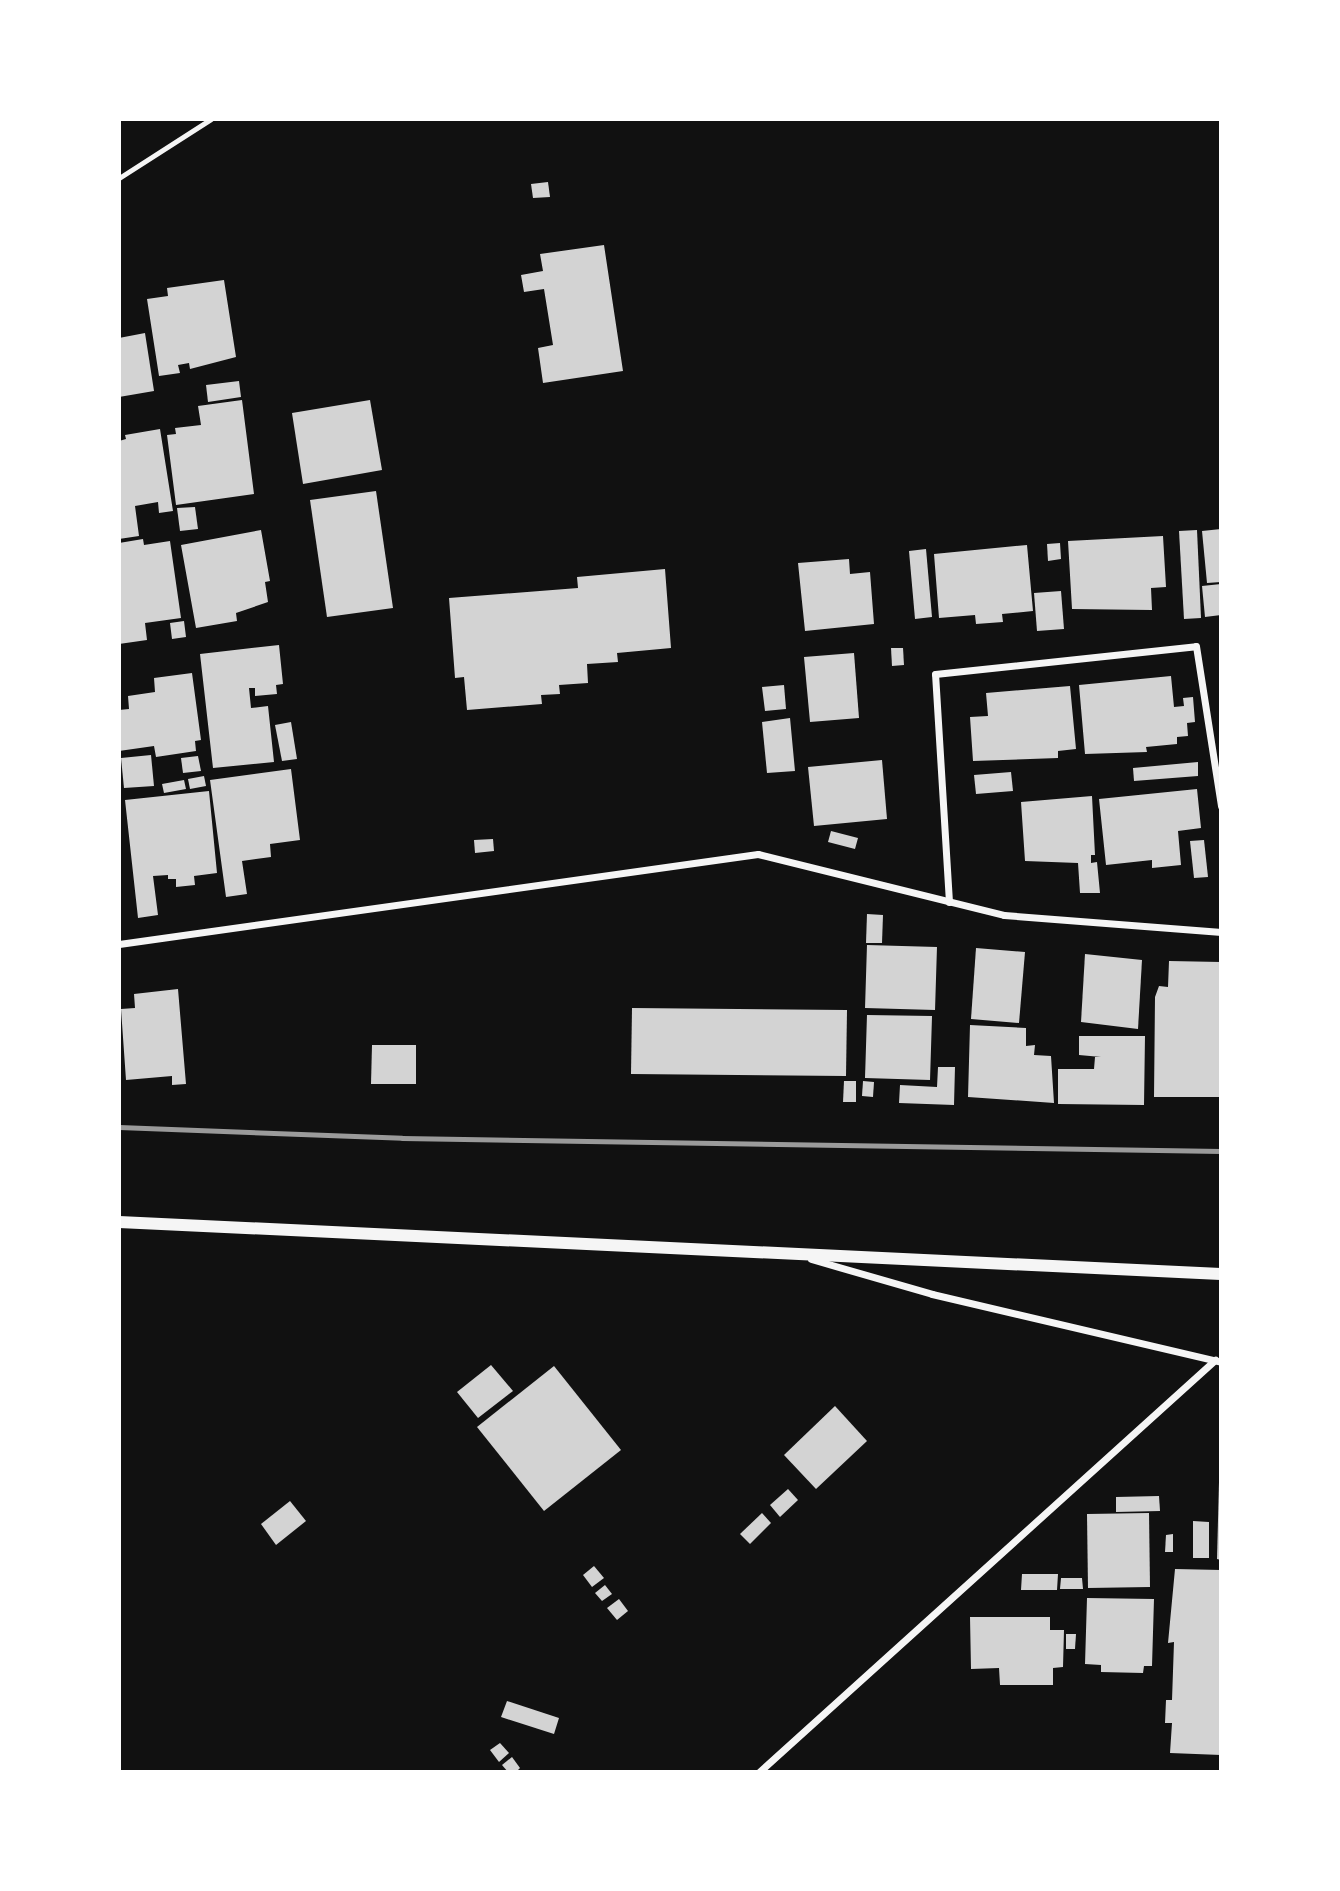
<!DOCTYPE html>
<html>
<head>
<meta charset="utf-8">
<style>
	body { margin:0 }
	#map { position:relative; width:1340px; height:1891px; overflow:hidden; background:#111; font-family:Signika,sans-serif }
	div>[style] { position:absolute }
	.building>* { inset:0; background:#d3d3d3 }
	.service>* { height:5px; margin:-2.5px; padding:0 2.5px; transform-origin:2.5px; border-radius:2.5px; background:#f5f5f5 }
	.minor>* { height:7px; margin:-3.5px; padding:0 3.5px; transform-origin:3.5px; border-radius:3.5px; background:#f5f5f5 }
	.tertiary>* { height:12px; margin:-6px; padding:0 6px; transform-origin:6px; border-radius:6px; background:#f5f5f5 }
	.rail>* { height:5px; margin:-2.5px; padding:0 2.5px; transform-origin:2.5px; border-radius:2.5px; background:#9a9a9a }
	span { translate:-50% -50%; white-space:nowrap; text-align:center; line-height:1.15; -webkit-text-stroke:7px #fff; paint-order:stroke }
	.frame { position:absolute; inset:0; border:121px solid #fff; pointer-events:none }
</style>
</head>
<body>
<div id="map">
	<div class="building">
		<i style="clip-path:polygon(548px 182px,550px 197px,533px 198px,531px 184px)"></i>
		<i style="clip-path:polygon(604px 245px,623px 371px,543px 383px,538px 348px,553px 345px,544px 289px,524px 292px,521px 275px,543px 271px,540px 254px)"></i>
		<i style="clip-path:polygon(224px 280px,236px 357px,190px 369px,189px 363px,178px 365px,180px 373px,159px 376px,147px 299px,168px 296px,167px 288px)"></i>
		<i style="clip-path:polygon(145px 333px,154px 391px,119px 397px,119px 338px)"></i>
		<i style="clip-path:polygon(239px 381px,241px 397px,208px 402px,206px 385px)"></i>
		<i style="clip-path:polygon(242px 400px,254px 494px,176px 505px,167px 435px,176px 434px,175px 428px,201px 425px,198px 406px)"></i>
		<i style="clip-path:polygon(370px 400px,382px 470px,303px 484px,292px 413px)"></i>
		<i style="clip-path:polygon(160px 429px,173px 511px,159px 513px,158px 502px,135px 506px,139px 536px,119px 539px,119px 441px,126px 439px,125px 435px)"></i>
		<i style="clip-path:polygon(376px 491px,393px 608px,327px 617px,310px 500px)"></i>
		<i style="clip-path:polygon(195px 507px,198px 529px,180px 531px,177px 508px)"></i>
		<i style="clip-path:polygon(1221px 529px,1221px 582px,1207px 583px,1202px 531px)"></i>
		<i style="clip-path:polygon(261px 530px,270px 581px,265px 582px,268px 602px,236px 613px,237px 621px,196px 628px,181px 545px)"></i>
		<i style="clip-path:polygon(1197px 530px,1201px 618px,1184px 619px,1179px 531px)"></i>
		<i style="clip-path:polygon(1163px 536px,1166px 587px,1151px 588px,1152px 610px,1072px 609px,1068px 541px)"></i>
		<i style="clip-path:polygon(143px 539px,144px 545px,170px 541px,181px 618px,145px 623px,147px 640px,119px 644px,119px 543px)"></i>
		<i style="clip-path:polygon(1060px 543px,1061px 559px,1048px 561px,1047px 544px)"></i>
		<i style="clip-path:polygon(1027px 545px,1033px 611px,1002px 614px,1003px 622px,976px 624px,975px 615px,939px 618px,934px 554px)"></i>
		<i style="clip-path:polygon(926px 549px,932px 617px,915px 619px,909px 551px)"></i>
		<i style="clip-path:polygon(849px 559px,850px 574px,870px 572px,874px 624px,805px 631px,798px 563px)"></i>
		<i style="clip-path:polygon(665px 569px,671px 648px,617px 653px,618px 662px,587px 664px,588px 683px,559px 685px,560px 694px,541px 695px,542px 704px,467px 710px,464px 677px,455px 678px,449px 598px,578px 588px,577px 577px)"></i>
		<i style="clip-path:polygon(1221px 584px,1221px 615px,1205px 617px,1202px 586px)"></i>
		<i style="clip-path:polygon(1061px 591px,1064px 629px,1037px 631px,1034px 593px)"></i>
		<i style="clip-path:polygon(184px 621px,186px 637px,172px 639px,170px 623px)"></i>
		<i style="clip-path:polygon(279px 645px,283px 684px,276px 685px,277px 694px,255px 696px,255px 688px,249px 688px,251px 708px,268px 706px,274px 762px,213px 768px,200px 654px)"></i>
		<i style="clip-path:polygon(891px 648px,903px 648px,904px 665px,892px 666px)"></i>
		<i style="clip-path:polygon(854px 653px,859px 718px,810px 722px,804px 657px)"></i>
		<i style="clip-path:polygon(192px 673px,201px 740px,195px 741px,196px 751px,156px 757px,154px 746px,119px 751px,119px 710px,129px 709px,128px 696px,155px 692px,154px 678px)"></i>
		<i style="clip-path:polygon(1171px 676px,1174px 707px,1184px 706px,1183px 698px,1193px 697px,1195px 722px,1187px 723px,1188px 736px,1177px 737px,1177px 744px,1146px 747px,1147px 752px,1085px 754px,1079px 685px)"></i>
		<i style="clip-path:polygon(784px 685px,786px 709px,765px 711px,762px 687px)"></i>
		<i style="clip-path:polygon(1070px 686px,1076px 749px,1058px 751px,1058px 758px,973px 761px,970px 717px,988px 716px,986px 693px)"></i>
		<i style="clip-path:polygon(790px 718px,795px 771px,767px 773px,762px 722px)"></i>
		<i style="clip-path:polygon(291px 722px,297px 759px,282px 761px,275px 725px)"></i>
		<i style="clip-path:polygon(151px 755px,154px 786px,124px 788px,121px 758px)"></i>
		<i style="clip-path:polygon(198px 756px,201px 771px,183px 773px,181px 758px)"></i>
		<i style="clip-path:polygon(882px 760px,887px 819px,814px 826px,808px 767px)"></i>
		<i style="clip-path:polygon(1198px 762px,1198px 776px,1134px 781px,1133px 768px)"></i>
		<i style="clip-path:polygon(291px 769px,300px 840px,270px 844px,271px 857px,242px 861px,247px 894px,226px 897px,210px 780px)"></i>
		<i style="clip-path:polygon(1011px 772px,1013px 791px,976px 794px,974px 775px)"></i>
		<i style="clip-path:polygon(204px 776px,206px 786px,190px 789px,188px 779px)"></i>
		<i style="clip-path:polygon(184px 780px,186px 789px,164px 793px,162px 784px)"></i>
		<i style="clip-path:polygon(1197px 789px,1201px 828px,1178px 831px,1181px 865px,1152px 868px,1152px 860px,1106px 865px,1099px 799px)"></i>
		<i style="clip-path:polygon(209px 791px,217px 873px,194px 876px,195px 885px,176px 887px,176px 879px,168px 879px,168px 875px,153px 876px,158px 915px,138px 918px,125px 800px)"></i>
		<i style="clip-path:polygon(1092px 796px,1095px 855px,1091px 855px,1091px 863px,1097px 862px,1100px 893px,1080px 893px,1078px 863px,1025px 861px,1021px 802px)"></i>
		<i style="clip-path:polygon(831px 831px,858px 838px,855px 849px,828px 842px)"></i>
		<i style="clip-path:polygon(493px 839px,494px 851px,475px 853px,474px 840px)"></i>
		<i style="clip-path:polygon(1204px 840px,1208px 877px,1194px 878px,1190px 841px)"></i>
		<i style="clip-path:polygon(867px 914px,883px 915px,882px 943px,866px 943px)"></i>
		<i style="clip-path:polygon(867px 945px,937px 947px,935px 1010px,865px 1008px)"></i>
		<i style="clip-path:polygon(976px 948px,1025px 952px,1019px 1023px,971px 1019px)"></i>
		<i style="clip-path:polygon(1085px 954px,1142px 960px,1138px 1029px,1081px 1022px)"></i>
		<i style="clip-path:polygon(1169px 961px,1221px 962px,1221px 1097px,1154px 1097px,1155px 997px,1159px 986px,1168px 987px)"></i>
		<i style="clip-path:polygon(178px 989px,186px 1084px,172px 1085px,172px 1076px,126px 1080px,121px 1009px,135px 1008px,134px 994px)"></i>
		<i style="clip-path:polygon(632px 1008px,847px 1010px,846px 1076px,631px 1074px)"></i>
		<i style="clip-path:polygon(867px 1015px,932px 1016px,930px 1080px,865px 1078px)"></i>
		<i style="clip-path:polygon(970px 1025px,1026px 1028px,1026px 1046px,1035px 1045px,1034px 1055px,1051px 1056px,1054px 1103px,968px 1097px)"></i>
		<i style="clip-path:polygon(1079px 1036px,1145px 1036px,1144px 1105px,1058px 1104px,1058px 1069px,1094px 1069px,1095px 1057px,1101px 1057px,1079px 1055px)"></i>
		<i style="clip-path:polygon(372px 1045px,416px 1045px,416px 1084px,371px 1084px)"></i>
		<i style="clip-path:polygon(938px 1067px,955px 1067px,954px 1105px,899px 1103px,900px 1085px,937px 1087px)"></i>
		<i style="clip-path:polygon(844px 1081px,856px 1081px,856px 1102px,843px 1102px)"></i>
		<i style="clip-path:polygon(863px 1081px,874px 1082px,873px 1097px,862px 1096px)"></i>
		<i style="clip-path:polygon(491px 1365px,513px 1391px,478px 1418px,457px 1392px)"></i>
		<i style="clip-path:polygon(554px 1366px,621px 1450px,544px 1511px,477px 1427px)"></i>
		<i style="clip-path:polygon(835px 1406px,867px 1441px,816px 1489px,784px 1455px)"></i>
		<i style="clip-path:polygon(1219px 1482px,1221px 1482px,1221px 1560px,1217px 1559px)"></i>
		<i style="clip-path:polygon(788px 1489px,798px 1500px,780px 1517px,770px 1505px)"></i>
		<i style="clip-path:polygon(1159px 1496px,1160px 1511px,1116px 1512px,1116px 1497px)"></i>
		<i style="clip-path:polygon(290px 1501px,306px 1521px,276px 1545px,261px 1524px)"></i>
		<i style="clip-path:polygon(762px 1513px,771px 1523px,750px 1544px,740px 1534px)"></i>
		<i style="clip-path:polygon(1149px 1513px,1150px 1587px,1088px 1588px,1087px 1514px)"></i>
		<i style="clip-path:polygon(1193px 1521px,1209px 1522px,1209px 1558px,1193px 1558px)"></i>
		<i style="clip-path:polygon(1173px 1534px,1173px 1552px,1165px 1552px,1166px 1535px)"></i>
		<i style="clip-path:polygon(594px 1566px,604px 1578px,592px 1587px,583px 1575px)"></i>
		<i style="clip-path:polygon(1175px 1569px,1221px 1570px,1221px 1755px,1170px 1753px,1172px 1723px,1165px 1723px,1166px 1700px,1172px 1700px,1174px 1642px,1168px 1643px)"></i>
		<i style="clip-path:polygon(1022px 1574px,1058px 1574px,1057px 1590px,1021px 1590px)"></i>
		<i style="clip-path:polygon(1061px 1578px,1082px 1578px,1083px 1589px,1060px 1589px)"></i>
		<i style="clip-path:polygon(605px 1585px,612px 1594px,602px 1601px,595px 1593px)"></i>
		<i style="clip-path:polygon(1087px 1598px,1154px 1599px,1152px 1666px,1144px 1666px,1143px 1673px,1101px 1672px,1101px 1665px,1085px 1664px)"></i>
		<i style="clip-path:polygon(619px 1599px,628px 1611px,617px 1620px,607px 1608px)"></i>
		<i style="clip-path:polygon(970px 1617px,1050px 1617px,1050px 1630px,1064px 1630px,1063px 1667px,1053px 1668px,1053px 1685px,1000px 1685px,999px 1668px,971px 1669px)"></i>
		<i style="clip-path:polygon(1066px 1634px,1076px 1634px,1075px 1649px,1066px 1649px)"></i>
		<i style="clip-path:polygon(507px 1701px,559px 1718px,554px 1734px,501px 1717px)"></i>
		<i style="clip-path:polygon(500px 1743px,509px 1753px,499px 1762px,490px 1750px)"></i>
		<i style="clip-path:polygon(512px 1757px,520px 1768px,516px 1772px,508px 1772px,502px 1765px)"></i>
	</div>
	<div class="service">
		<i style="left:119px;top:178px;width:109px;rotate:-32.7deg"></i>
	</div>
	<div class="minor">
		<i style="left:949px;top:902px;width:228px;rotate:-93.5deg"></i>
		<i style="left:935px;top:674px;width:262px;rotate:-6.1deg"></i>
		<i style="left:1196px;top:646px;width:162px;rotate:81.1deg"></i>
		<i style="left:119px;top:944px;width:645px;rotate:-8.02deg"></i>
		<i style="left:758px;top:854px;width:253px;rotate:13.9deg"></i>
		<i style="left:1004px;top:915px;width:218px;rotate:4.5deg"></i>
		<i style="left:811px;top:1259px;width:126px;rotate:16.1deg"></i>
		<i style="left:932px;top:1294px;width:297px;rotate:13.2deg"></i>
		<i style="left:759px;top:1772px;width:615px;rotate:-42.1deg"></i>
	</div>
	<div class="tertiary">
		<i style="left:119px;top:1222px;width:1103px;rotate:2.7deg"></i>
	</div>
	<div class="rail">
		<i style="left:119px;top:1127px;width:283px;rotate:2.2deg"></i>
		<i style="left:402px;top:1138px;width:819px;rotate:0.91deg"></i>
	</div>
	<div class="frame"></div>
</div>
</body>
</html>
